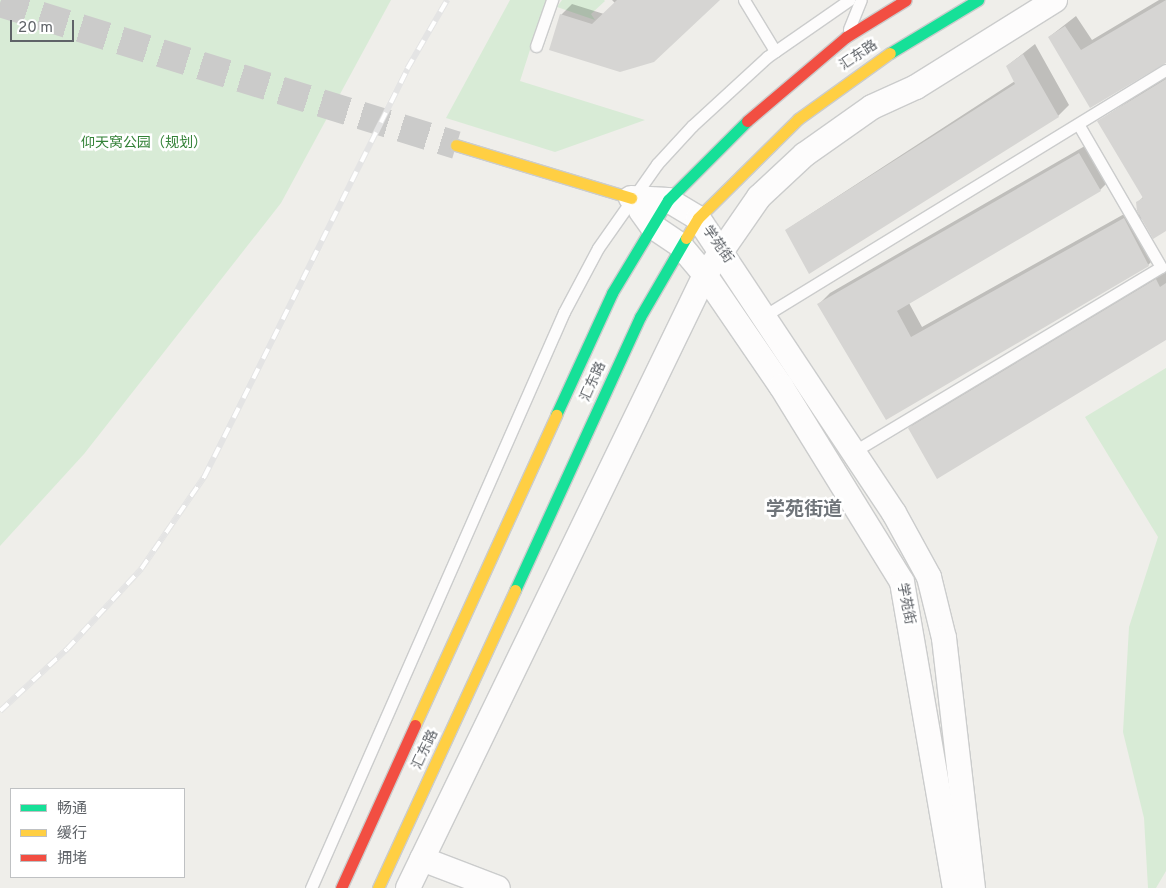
<!DOCTYPE html>
<html>
<head>
<meta charset="utf-8">
<style>
	body { margin:0 }
	#map { position:relative; width:1166px; height:888px; overflow:hidden; background:#efeeea; font-family:Overpass,"Noto Sans SC",sans-serif }
	div>[style] { position:absolute }
	.green>* { inset:0; background:#d8ebd6 }
	.shadow>* { inset:0; background:#0003 }
	.building>* { inset:0; background:#d6d5d3 }
	.secondary-tunnel>* { height:28px; margin-top:-14px; transform-origin:0; background:repeating-linear-gradient(90deg,#cbcbca 0 28px,transparent 0 42px) }
	.roads { filter:drop-shadow(1px 0 #cbcccc) drop-shadow(-1px 0 #cbcccc) drop-shadow(0 1px #cbcccc) drop-shadow(0 -1px #cbcccc) }
	.lane>* { height:11px; margin:-5.5px; padding:0 5.5px; transform-origin:5.5px; border-radius:5.5px; background:#fdfcfc }
	.street>* { height:24px; margin:-12px; padding:0 12px; transform-origin:12px; border-radius:12px; background:#fdfcfc }
	.fast>* { height:11px; margin:-5.5px; padding:0 5.5px; transform-origin:5.5px; border-radius:5.5px; background:#16e098 }
	.slow>* { height:11px; margin:-5.5px; padding:0 5.5px; transform-origin:5.5px; border-radius:5.5px; background:#ffcf43 }
	.jam>* { height:11px; margin:-5.5px; padding:0 5.5px; transform-origin:5.5px; border-radius:5.5px; background:#f24e42 }
	.rail>* { height:5.5px; margin-top:-2.75px; transform-origin:0; background:repeating-linear-gradient(90deg,#fff 0 11px,#e4e4e4 0 22px); box-sizing:border-box; border-block:1px solid #e4e4e4 }
	span { translate:-50% -50%; white-space:nowrap; text-align:center; line-height:1.15; -webkit-text-stroke:5px #fff; paint-order:stroke }
	.street-label { font-size:14px; color:#5f6368 }
	.park-label { font-size:14px; color:#348238 }
	.district-label { font-size:19px; color:#70757a; font-weight:700 }
	.legend { position:absolute; left:10px; top:788px; width:175px; height:90px; box-sizing:border-box; background:#fff; border:1px solid #bfc1c3; margin:0; padding:6px 9px; list-style:none; font-size:15px; color:#5f6368 }
	.legend li { display:flex; align-items:center; gap:10px; height:25px }
	.legend b { width:25px; border:1px solid #bfc1c3 }
	.scale { position:absolute; left:10px; top:20px; width:64px; height:22px; box-sizing:border-box; border:2px solid #5f6368; border-top:0; padding-left:6px; font-size:15px; line-height:18px; white-space:nowrap; color:#5f6368; -webkit-text-stroke:4px #fff; paint-order:stroke }
</style>
</head>
<body>
<div id="map">
	<div class="green">
		<i style="clip-path:polygon(0 0,391px 0,281px 203px,84px 454px,0 546px)"></i>
		<i style="clip-path:polygon(510px 0,546px 0,520px 81px,645px 120px,555px 152px,446px 118px)"></i>
		<i style="clip-path:polygon(562px 0,604px 0,605px 1px,591px 14px,595px 20px,557px 7px)"></i>
		<i style="clip-path:polygon(1166px 368px,1166px 871px,1156px 888px,1148px 888px,1144px 818px,1123px 732px,1129px 627px,1158px 537px,1085px 417px)"></i>
	</div>
	<div class="shadow">
		<i style="clip-path:polygon(612px 0,718px 0,653px 60px,561px 15px,572px 4px,604px 14px,615px 3px)"></i>
		<i style="clip-path:polygon(1159px 0,1166px 0,1166px 56px,1090px 106px,1049px 37px,1076px 16px,1092px 40px)"></i>
		<i style="clip-path:polygon(1035px 44px,1069px 105px,1058px 116px,786px 230px,1015px 81px,1007px 66px)"></i>
		<i style="clip-path:polygon(1166px 76px,1166px 230px,1140px 218px,1159px 254px,1148px 265px,886px 418px,819px 304px,830px 293px,1090px 143px,1111px 179px,1100px 190px,909px 303px,922px 327px,1135px 208px,1139px 215px,1137px 203px,1144px 196px,1099px 121px)"></i>
		<i style="clip-path:polygon(1166px 270px,1166px 338px,909px 428px,919px 418px)"></i>
	</div>
	<div class="building">
		<i style="clip-path:polygon(617px 0,720px 0,654px 62px,620px 72px,549px 50px,560px 14px,592px 24px)"></i>
		<i style="clip-path:polygon(1166px 0,1166px 63px,1090px 108px,1048px 37px,1065px 26px,1081px 50px)"></i>
		<i style="clip-path:polygon(1023px 54px,1059px 117px,809px 274px,785px 230px,1015px 84px,1006px 66px)"></i>
		<i style="clip-path:polygon(1166px 79px,1166px 231px,1153px 239px,1137px 211px,1136px 202px,1143px 198px,1097px 121px)"></i>
		<i style="clip-path:polygon(1079px 153px,1101px 191px,897px 311px,911px 337px,1124px 218px,1149px 266px,886px 420px,817px 304px)"></i>
		<i style="clip-path:polygon(1156px 279px,1160px 287px,1166px 283px,1166px 340px,937px 479px,908px 428px)"></i>
	</div>
	<div class="secondary-tunnel">
		<i style="left:0;top:3px;width:478px;rotate:17.3deg"></i>
	</div>
	<div class="roads">
		<div class="lane">
			<i style="left:744px;top:0;width:60px;rotate:58.7deg"></i>
			<i style="left:849px;top:29px;width:31px;rotate:-68deg"></i>
			<i style="left:536px;top:46px;width:49px;rotate:-70.8deg"></i>
			<i style="left:764px;top:316px;width:471px;rotate:-31.5deg"></i>
			<i style="left:853px;top:452px;width:359px;rotate:-31deg"></i>
			<i style="left:1161px;top:267px;width:165px;rotate:-120.1deg"></i>
			<i style="left:311px;top:888px;width:629px;rotate:-66.29deg"></i>
			<i style="left:564px;top:312px;width:72px;rotate:-62deg"></i>
			<i style="left:598px;top:248px;width:103px;rotate:-54.9deg"></i>
			<i style="left:657px;top:164px;width:52px;rotate:-47.4deg"></i>
			<i style="left:692px;top:126px;width:102px;rotate:-42.6deg"></i>
			<i style="left:767px;top:57px;width:100px;rotate:-34.8deg"></i>
		</div>
		<div class="street">
			<i style="left:631px;top:198px;width:37px;rotate:3deg"></i>
			<i style="left:668px;top:200px;width:35px;rotate:31deg"></i>
			<i style="left:698px;top:218px;width:354px;rotate:56.4deg"></i>
			<i style="left:894px;top:513px;width:73px;rotate:61.3deg"></i>
			<i style="left:929px;top:577px;width:63px;rotate:76.2deg"></i>
			<i style="left:944px;top:638px;width:252px;rotate:83.4deg"></i>
			<i style="left:641px;top:211px;width:19px;rotate:54deg"></i>
			<i style="left:652px;top:226px;width:34px;rotate:34deg"></i>
			<i style="left:680px;top:245px;width:39px;rotate:50deg"></i>
			<i style="left:705px;top:275px;width:135px;rotate:55.6deg"></i>
			<i style="left:781px;top:386px;width:230px;rotate:58.3deg"></i>
			<i style="left:902px;top:582px;width:311px;rotate:80.2deg"></i>
			<i style="left:422px;top:859px;width:81px;rotate:20.9deg"></i>
			<i style="left:408px;top:888px;width:681px;rotate:-64.15deg"></i>
			<i style="left:705px;top:275px;width:95px;rotate:-55.3deg"></i>
			<i style="left:759px;top:197px;width:62px;rotate:-43deg"></i>
			<i style="left:804px;top:155px;width:83px;rotate:-35.2deg"></i>
			<i style="left:872px;top:107px;width:48px;rotate:-24.4deg"></i>
			<i style="left:916px;top:87px;width:164px;rotate:-32deg"></i>
		</div>
		<div class="fast">
			<i style="left:890px;top:53px;width:103px;rotate:-31.1deg"></i>
			<i style="left:556px;top:415px;width:134px;rotate:-65.3deg"></i>
			<i style="left:612px;top:293px;width:109px;rotate:-58.9deg"></i>
			<i style="left:668px;top:200px;width:112px;rotate:-45deg"></i>
			<i style="left:515px;top:590px;width:300px;rotate:-65.4deg"></i>
			<i style="left:640px;top:317px;width:91px;rotate:-59.8deg"></i>
		</div>
		<div class="slow">
			<i style="left:456px;top:145px;width:183px;rotate:16.8deg"></i>
			<i style="left:686px;top:238px;width:23px;rotate:-59deg"></i>
			<i style="left:698px;top:218px;width:141px;rotate:-44.7deg"></i>
			<i style="left:798px;top:119px;width:113px;rotate:-35.7deg"></i>
			<i style="left:415px;top:725px;width:341px;rotate:-65.5deg"></i>
			<i style="left:378px;top:888px;width:328px;rotate:-65.3deg"></i>
		</div>
		<div class="jam">
			<i style="left:747px;top:121px;width:130px;rotate:-40.3deg"></i>
			<i style="left:846px;top:37px;width:70px;rotate:-31.7deg"></i>
			<i style="left:341px;top:888px;width:179px;rotate:-65.6deg"></i>
		</div>
	</div>
	<div class="rail">
		<i style="left:0;top:711px;width:91px;rotate:-42.8deg"></i>
		<i style="left:67px;top:649px;width:109px;rotate:-47.2deg"></i>
		<i style="left:141px;top:569px;width:112px;rotate:-55.6deg"></i>
		<i style="left:204px;top:477px;width:456px;rotate:-63.5deg"></i>
		<i style="left:407px;top:69px;width:80px;rotate:-59.9deg"></i>
	</div>
	<div class="street-label">
		<span style="left:859px;top:56px;rotate:-34deg">汇东路</span>
		<span style="left:717px;top:245px;rotate:55deg">学苑街</span>
		<span style="left:594px;top:382px;rotate:-66deg">汇东路</span>
		<span style="left:905px;top:604px;rotate:79deg">学苑街</span>
		<span style="left:426px;top:750px;rotate:-65deg">汇东路</span>
	</div>
	<div class="park-label">
		<span style="left:144px;top:144px">仰天窝公园（规划）</span>
	</div>
	<div class="district-label">
		<span style="left:804px;top:511px">学苑街道</span>
	</div>
	<ul class="legend">
	<li><b style="height:6px;background:#16e098"></b>畅通</li>
	<li><b style="height:6px;background:#ffcf43"></b>缓行</li>
	<li><b style="height:6px;background:#f24e42"></b>拥堵</li>
	</ul>
	<div class="scale">20 m</div>
</div>
</body>
</html>
